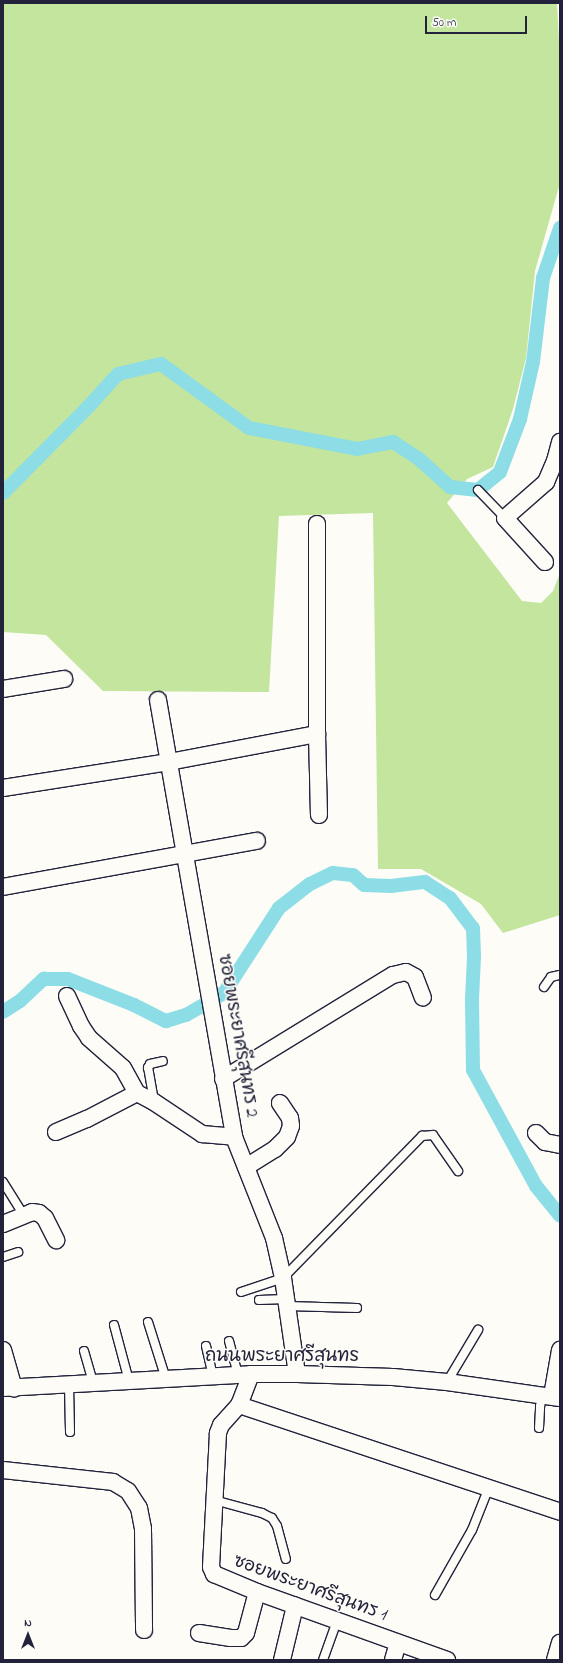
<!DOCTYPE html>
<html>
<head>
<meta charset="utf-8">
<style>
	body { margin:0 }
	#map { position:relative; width:563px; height:1663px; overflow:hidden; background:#fdfcf7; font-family:"Indie Flower","Playpen Sans Thai",sans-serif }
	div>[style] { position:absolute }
	.green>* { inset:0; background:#c3e59e }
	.canal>* { height:14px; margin:-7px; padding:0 7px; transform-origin:7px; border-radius:7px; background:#8cdde6 }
	.roads { filter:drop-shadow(1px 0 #22223b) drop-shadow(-1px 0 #22223b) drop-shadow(0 1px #22223b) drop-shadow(0 -1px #22223b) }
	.lane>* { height:8px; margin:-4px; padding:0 4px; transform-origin:4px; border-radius:4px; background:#fdfcf7 }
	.street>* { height:16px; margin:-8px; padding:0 8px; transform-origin:8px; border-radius:8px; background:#fdfcf7 }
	span { translate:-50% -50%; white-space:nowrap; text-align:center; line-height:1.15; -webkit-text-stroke:3px #fdfcf7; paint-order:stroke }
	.street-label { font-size:18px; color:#22223b }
	.frame { position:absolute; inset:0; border:4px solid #22223b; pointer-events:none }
	.north { position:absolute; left:8px; top:1615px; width:40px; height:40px; -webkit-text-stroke:3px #fdfcf7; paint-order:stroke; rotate:0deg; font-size:11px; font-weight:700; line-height:16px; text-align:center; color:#22223b }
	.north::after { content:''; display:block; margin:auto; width:14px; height:18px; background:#22223b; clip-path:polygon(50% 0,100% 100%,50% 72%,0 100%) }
	.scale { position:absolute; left:425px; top:16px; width:102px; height:18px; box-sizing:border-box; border:2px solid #22223b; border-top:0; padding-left:5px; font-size:12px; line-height:14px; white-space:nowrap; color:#22223b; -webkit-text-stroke:3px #fdfcf7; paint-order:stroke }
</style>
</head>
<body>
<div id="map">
	<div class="green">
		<i style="clip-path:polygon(3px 3px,557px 3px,560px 60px,560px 183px,535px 271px,526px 358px,513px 409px,493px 467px,467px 479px,447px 503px,522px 601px,541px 603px,553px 591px,560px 573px,560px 915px,503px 933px,481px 904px,421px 869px,378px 869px,373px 513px,279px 516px,269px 692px,103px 691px,46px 635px,3px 632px)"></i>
	</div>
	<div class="canal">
		<i style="left:3px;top:493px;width:122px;rotate:-45.3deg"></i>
		<i style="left:89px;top:406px;width:43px;rotate:-47.8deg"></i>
		<i style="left:118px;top:374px;width:44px;rotate:-13.1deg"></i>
		<i style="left:161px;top:364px;width:109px;rotate:36deg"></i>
		<i style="left:249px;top:428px;width:110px;rotate:11deg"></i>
		<i style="left:357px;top:449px;width:37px;rotate:-11deg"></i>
		<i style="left:393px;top:442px;width:31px;rotate:33deg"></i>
		<i style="left:419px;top:459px;width:42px;rotate:42.1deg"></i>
		<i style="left:450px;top:487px;width:28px;rotate:6deg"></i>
		<i style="left:478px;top:490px;width:28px;rotate:-39deg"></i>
		<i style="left:500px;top:472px;width:57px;rotate:-69.3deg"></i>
		<i style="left:520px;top:419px;width:58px;rotate:-77.2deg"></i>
		<i style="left:533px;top:362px;width:85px;rotate:-83.2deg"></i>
		<i style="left:543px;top:278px;width:53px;rotate:-71.2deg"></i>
		<i style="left:3px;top:1012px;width:20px;rotate:-33deg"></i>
		<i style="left:20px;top:1001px;width:33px;rotate:-43deg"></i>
		<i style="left:44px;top:979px;width:24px"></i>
		<i style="left:68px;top:979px;width:71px;rotate:21.5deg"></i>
		<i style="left:134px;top:1005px;width:36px;rotate:27deg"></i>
		<i style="left:166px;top:1021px;width:21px;rotate:-17deg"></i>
		<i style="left:186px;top:1015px;width:44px;rotate:-30.1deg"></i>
		<i style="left:224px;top:993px;width:101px;rotate:-57.1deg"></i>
		<i style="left:279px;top:908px;width:39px;rotate:-38deg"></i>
		<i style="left:310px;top:884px;width:25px;rotate:-26deg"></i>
		<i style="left:333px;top:873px;width:20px;rotate:6deg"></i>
		<i style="left:353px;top:875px;width:15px;rotate:42deg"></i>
		<i style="left:364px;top:885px;width:27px;rotate:2deg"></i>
		<i style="left:391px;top:886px;width:34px;rotate:-7deg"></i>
		<i style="left:425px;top:882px;width:30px;rotate:33deg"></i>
		<i style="left:450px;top:898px;width:38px;rotate:53deg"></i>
		<i style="left:473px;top:928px;width:29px;rotate:88deg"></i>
		<i style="left:474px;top:957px;width:42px;rotate:92.7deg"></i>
		<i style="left:472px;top:999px;width:71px;rotate:89.2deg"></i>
		<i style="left:473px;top:1070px;width:132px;rotate:61.5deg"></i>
		<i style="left:536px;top:1186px;width:38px;rotate:51deg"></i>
	</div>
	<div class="roads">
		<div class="lane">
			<i style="left:478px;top:490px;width:39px;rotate:46deg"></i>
			<i style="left:544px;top:987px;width:12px;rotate:-55deg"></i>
			<i style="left:551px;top:977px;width:9px;rotate:-13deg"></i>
			<i style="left:154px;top:1101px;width:34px;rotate:-100deg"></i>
			<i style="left:148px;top:1068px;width:4px;rotate:-63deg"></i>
			<i style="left:150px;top:1064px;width:13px;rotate:-13deg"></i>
			<i style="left:3px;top:1182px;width:40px;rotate:58deg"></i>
			<i style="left:3px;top:1257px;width:16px;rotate:-18deg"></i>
			<i style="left:241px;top:1292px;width:44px;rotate:-18.4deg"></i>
			<i style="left:283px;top:1278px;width:199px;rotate:-45.6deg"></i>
			<i style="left:422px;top:1136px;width:11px;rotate:-5deg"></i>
			<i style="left:433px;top:1135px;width:44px;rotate:55.2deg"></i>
			<i style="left:259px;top:1300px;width:27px;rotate:-2deg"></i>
			<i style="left:287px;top:1306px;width:70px;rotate:1.6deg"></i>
			<i style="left:148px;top:1322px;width:60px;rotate:72.5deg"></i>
			<i style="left:114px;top:1325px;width:58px;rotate:75deg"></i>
			<i style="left:229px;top:1341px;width:35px;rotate:75deg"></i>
			<i style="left:206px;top:1346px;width:32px;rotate:77deg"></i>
			<i style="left:84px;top:1351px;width:33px;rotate:74deg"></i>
			<i style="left:447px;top:1382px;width:61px;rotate:-59.2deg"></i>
			<i style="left:69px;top:1384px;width:48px;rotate:88.8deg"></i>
			<i style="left:539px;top:1428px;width:22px;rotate:-87deg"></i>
			<i style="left:540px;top:1406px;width:11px;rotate:-75deg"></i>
			<i style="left:214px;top:1500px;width:50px;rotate:15.2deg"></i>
			<i style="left:262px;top:1513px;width:11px;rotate:27deg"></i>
			<i style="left:272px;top:1518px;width:9px;rotate:58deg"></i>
			<i style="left:277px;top:1526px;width:34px;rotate:75deg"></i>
			<i style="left:435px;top:1595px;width:75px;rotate:-60.4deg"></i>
			<i style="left:472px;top:1530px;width:46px;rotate:-68.4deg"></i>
			<i style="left:323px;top:1660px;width:41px;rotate:-70.3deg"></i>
		</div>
		<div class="street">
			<i style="left:317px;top:524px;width:210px;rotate:90deg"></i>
			<i style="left:317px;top:734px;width:81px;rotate:88.6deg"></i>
			<i style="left:545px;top:562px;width:59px;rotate:-132.3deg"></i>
			<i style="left:505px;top:518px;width:55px;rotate:-41.3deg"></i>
			<i style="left:546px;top:482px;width:23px;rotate:-67deg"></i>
			<i style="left:555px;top:461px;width:20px;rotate:-75deg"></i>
			<i style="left:3px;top:689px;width:62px;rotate:-9.3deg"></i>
			<i style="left:158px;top:700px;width:444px;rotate:80.1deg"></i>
			<i style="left:234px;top:1137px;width:109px;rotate:68.4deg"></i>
			<i style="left:274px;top:1238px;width:41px;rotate:77.3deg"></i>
			<i style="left:283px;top:1278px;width:97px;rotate:81.7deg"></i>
			<i style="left:3px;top:788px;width:168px;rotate:-8.9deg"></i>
			<i style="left:169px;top:762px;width:151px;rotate:-10.7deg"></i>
			<i style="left:3px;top:887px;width:258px;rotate:-10.3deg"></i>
			<i style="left:67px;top:996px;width:33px;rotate:65deg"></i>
			<i style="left:81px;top:1026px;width:14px;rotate:56deg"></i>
			<i style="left:89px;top:1038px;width:45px;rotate:41.4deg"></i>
			<i style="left:123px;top:1068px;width:29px;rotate:61deg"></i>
			<i style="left:223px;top:1079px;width:199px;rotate:-31.5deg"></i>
			<i style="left:393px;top:975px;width:13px;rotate:-13deg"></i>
			<i style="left:406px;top:972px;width:10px;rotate:29deg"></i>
			<i style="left:415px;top:977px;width:22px;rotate:69deg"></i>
			<i style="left:56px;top:1132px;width:34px;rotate:-23deg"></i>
			<i style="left:87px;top:1119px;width:56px;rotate:-27.5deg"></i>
			<i style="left:137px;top:1093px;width:19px;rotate:28deg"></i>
			<i style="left:154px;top:1102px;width:58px;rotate:33.7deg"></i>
			<i style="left:202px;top:1134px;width:32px;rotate:5deg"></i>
			<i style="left:536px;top:1133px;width:13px;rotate:45deg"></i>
			<i style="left:545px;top:1142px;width:15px;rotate:11deg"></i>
			<i style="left:246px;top:1167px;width:34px;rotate:-32deg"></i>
			<i style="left:275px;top:1149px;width:17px;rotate:-45deg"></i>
			<i style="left:287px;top:1137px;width:12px;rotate:-70deg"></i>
			<i style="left:291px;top:1126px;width:8px;rotate:-97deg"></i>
			<i style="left:290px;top:1118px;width:18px;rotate:-124deg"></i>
			<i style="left:3px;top:1224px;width:31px;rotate:-22deg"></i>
			<i style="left:32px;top:1212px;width:7px;rotate:8deg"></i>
			<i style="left:39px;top:1213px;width:8px;rotate:40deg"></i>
			<i style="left:45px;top:1218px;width:25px;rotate:63deg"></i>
			<i style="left:3px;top:1350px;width:40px;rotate:74deg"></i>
			<i style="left:251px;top:1374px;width:33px;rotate:111deg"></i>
			<i style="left:239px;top:1405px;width:27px;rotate:132deg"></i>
			<i style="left:221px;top:1425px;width:9px;rotate:111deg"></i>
			<i style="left:218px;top:1433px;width:134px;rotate:93deg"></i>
			<i style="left:211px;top:1567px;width:8px;rotate:67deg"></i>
			<i style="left:214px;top:1574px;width:47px;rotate:22.7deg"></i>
			<i style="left:257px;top:1592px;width:202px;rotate:19.7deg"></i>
			<i style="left:3px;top:1388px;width:248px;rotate:-3.2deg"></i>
			<i style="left:251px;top:1374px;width:46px"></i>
			<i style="left:297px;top:1374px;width:96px;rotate:1.8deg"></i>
			<i style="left:393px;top:1377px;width:54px;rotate:5.3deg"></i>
			<i style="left:447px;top:1382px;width:114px;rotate:8.1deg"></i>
			<i style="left:552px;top:1396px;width:47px;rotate:-80.1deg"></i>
			<i style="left:239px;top:1405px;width:338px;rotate:18.4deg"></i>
			<i style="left:3px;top:1470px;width:111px;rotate:6.2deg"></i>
			<i style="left:113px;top:1482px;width:17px;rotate:31deg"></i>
			<i style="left:128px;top:1491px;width:20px;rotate:57deg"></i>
			<i style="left:139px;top:1508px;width:21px;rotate:79deg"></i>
			<i style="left:143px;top:1529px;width:101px;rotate:89.4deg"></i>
			<i style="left:199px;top:1633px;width:32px;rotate:9deg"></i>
			<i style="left:231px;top:1638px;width:10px"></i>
			<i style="left:241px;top:1638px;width:7px;rotate:-45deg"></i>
			<i style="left:246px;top:1633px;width:42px;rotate:-75deg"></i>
			<i style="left:282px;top:1660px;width:56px;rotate:-76.5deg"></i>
			<i style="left:393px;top:1660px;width:18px;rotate:-74deg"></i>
			<i style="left:555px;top:1660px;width:18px;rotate:-74deg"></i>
		</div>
	</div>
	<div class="street-label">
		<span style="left:237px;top:1036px;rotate:80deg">ซอยพระยาศรีสุนทร 2</span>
		<span style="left:282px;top:1357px">ถนนพระยาศรีสุนทร</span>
		<span style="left:310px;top:1589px;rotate:20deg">ซอยพระยาศรีสุนทร 1</span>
	</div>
	<div class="frame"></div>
	<div class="north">N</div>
	<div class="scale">50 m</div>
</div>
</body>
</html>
